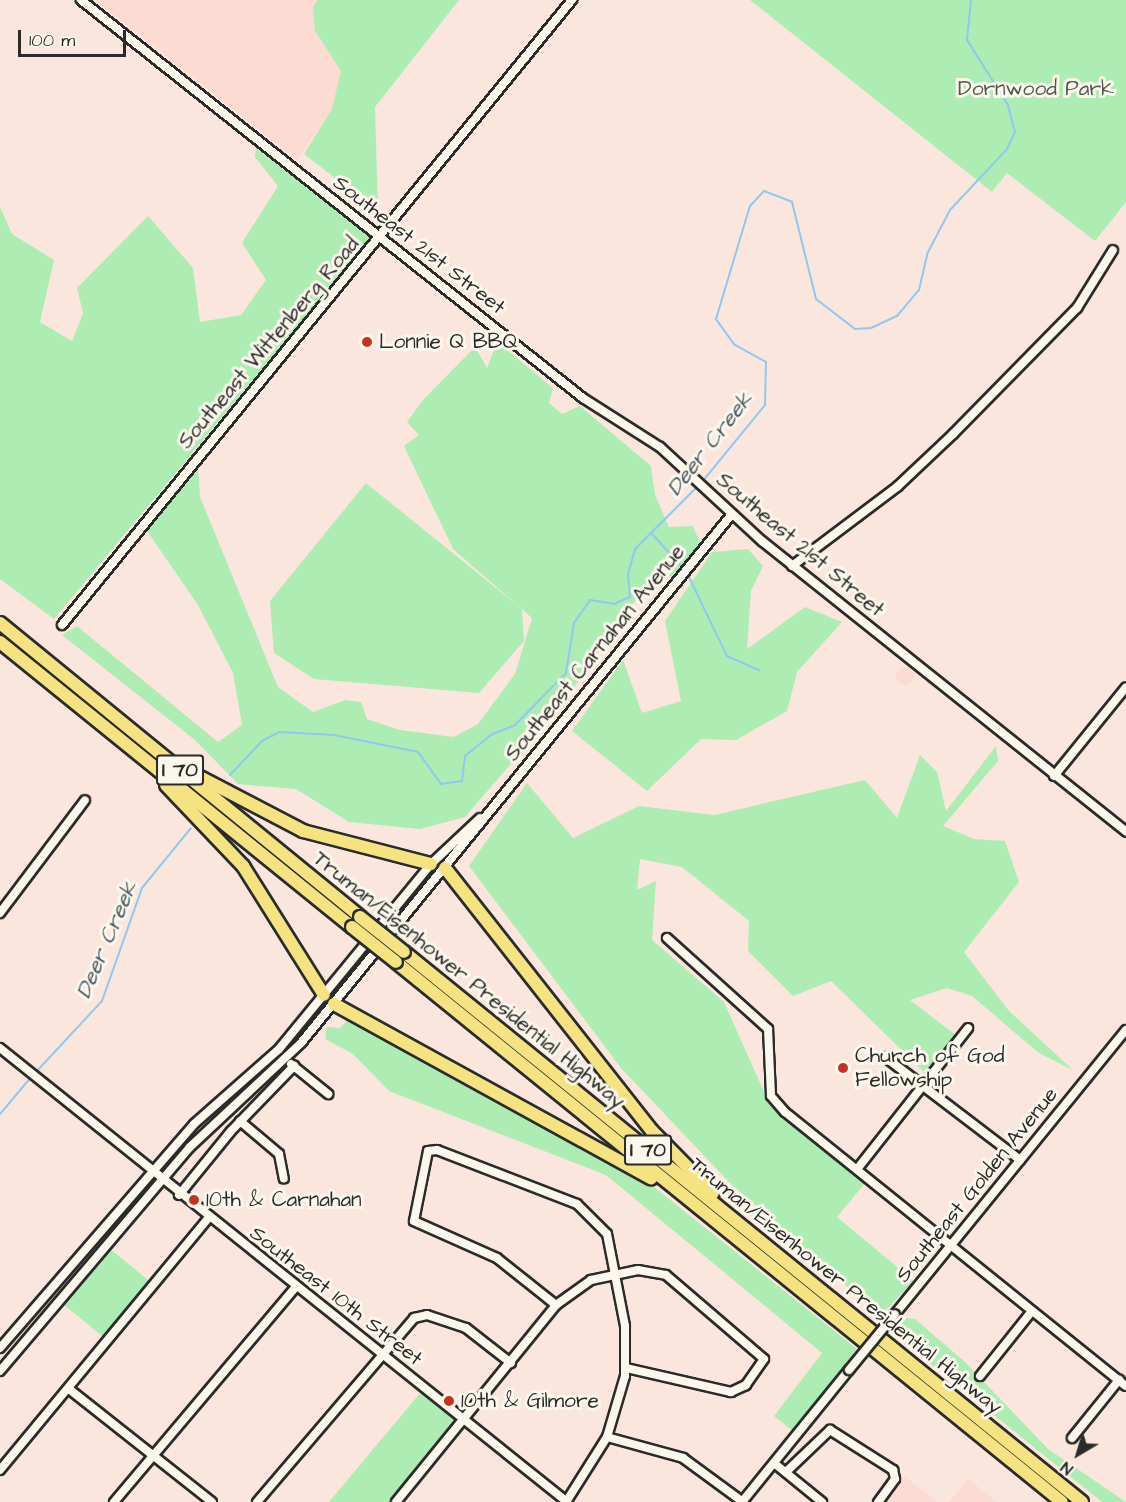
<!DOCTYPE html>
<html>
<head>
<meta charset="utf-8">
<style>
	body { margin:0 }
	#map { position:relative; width:1126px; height:1502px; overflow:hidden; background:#fbe6dd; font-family:"Architects Daughter",sans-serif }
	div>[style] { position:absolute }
	.built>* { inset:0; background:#fbdbd2 }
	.round { border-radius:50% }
	.green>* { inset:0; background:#adecb3 }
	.stream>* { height:2px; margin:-1px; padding:0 1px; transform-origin:1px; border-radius:1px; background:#8fc9ef }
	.roads { filter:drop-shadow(2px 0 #2b2b2b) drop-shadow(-2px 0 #2b2b2b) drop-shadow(0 2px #2b2b2b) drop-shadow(0 -2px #2b2b2b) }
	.minor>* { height:8px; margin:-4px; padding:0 4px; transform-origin:4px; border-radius:4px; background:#fbf7ec }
	.highway>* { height:12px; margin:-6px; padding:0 6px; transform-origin:6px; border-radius:6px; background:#f5e381 }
	.bridges { filter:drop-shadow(2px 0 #2b2b2b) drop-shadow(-2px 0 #2b2b2b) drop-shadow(0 2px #2b2b2b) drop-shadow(0 -2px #2b2b2b) }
	.minor-bridge>* { height:8px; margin:-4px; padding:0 4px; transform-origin:4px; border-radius:4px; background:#fbf7ec }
	.highway-bridge>* { height:12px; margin:-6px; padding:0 6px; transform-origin:6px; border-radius:6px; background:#f5e381 }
	.dots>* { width:16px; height:16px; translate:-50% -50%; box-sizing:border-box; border:3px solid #fbf7ec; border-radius:50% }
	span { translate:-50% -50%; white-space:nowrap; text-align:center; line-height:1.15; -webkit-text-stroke:6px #fbf7ec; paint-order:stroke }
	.shield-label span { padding:2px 4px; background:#fbf7ec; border:2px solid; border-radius:4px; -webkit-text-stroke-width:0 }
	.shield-label { font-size:20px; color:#2b2b2b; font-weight:700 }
	.park-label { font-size:21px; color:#4c5b4d }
	.street-label { font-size:21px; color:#2b2b2b }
	.poi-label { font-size:21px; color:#2b2b2b }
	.left { translate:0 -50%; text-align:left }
	.water-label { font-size:22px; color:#495a66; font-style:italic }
	.north { position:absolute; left:1048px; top:1424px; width:60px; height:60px; -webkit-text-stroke:4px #fbf7ec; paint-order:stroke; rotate:218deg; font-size:16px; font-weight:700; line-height:24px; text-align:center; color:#2b2b2b }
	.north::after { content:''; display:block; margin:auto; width:21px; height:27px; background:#2b2b2b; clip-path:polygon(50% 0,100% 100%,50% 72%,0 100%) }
	.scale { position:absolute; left:18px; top:30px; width:108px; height:27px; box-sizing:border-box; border:3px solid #2b2b2b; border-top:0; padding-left:8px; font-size:18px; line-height:21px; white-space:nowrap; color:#2b2b2b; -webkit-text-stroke:4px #fbf7ec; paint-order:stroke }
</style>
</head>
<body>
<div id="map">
	<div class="built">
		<i style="clip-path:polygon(95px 0,318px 0,313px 7px,315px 31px,342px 71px,332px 109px,297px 160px)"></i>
		<i class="round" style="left:896px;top:667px;width:18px;height:18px"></i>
		<i style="clip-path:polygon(904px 1476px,937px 1502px,883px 1502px)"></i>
		<i style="clip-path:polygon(968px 1479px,997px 1502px,949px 1502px)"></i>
	</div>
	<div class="green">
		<i style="clip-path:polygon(318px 0,459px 0,375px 107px,378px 211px,304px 154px,332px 109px,341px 71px,315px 31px,313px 7px)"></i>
		<i style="clip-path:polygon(750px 0,1126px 0,1126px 202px,1095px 241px,1007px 173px,992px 192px)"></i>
		<i style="clip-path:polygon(256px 148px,371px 238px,54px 619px,0 579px,0 207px,12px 234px,54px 260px,40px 322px,72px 341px,83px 313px,77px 288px,148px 216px,193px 268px,200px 322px,241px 315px,266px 280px,242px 243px,278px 186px,255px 157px)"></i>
		<i style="clip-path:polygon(497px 342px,553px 388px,549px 403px,562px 414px,580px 406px,651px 466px,655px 495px,669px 527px,693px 526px,700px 543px,674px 575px,652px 582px,628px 609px,563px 703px,465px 817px,420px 829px,349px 822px,296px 789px,238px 784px,195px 740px,62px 635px,77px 626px,218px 742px,242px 725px,233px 673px,198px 605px,147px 531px,198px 469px,200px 497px,278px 687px,313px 712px,345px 700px,361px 702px,367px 719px,400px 730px,454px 737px,478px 724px,515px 674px,532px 618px,453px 549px,404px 446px,419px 435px,407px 422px,422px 401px,475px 347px,487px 368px)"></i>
		<i style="clip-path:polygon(366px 483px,522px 609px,524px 641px,479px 693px,314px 679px,274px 653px,270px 601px)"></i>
		<i style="clip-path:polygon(748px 549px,763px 566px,751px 591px,747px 649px,805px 607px,842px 622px,797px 672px,787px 711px,736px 740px,701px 739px,647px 791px,572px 731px,623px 660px,642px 713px,681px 701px,665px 621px,712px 552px)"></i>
		<i style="clip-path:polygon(996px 746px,998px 761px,943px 826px,974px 839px,1005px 841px,1019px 882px,964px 952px,1009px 1011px,1073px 1070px,1039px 1053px,972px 996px,947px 988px,910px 1000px,957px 1036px,924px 1072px,831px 981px,793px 996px,748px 951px,749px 921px,682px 867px,640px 859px,637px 890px,656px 881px,652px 940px,724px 1002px,769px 1103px,865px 1183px,837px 1217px,914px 1281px,880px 1316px,729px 1182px,621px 1068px,469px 866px,527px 783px,573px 838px,639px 806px,714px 815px,865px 780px,897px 818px,920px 755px,937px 772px,946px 811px)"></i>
		<i style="clip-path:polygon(348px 1020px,634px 1171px,857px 1349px,793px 1431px,774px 1416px,822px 1353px,606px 1175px,389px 1091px,353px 1054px,325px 1039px,327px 1027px,340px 1028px)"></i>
		<i style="clip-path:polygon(109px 1248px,153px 1284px,107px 1340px,63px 1304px)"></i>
		<i style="clip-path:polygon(901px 1317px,915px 1319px,964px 1361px,1048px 1449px,1126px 1502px,1102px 1502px,891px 1332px)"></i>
		<i style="clip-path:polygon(421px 1392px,453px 1418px,454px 1428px,393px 1502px,329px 1502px)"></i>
	</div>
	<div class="stream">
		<i style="left:702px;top:482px;width:99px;rotate:-50.7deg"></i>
		<i style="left:765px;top:405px;width:43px;rotate:-88.7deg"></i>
		<i style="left:766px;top:362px;width:37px;rotate:-151deg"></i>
		<i style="left:734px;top:344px;width:31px;rotate:-126deg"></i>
		<i style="left:716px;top:319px;width:118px;rotate:-73.3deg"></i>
		<i style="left:750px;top:206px;width:21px;rotate:-47deg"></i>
		<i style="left:764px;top:191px;width:30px;rotate:21deg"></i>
		<i style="left:792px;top:202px;width:100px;rotate:76.1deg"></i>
		<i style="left:816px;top:299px;width:49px;rotate:37.6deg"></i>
		<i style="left:855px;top:329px;width:16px;rotate:-4deg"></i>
		<i style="left:871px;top:328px;width:29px;rotate:-25deg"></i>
		<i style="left:897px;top:316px;width:34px;rotate:-50deg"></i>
		<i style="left:919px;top:290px;width:37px;rotate:-77deg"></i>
		<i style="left:927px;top:254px;width:50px;rotate:-62.4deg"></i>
		<i style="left:950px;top:210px;width:83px;rotate:-46.9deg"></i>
		<i style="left:1007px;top:149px;width:19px;rotate:-65deg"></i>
		<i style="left:1015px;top:132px;width:28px;rotate:-105deg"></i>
		<i style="left:1008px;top:105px;width:77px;rotate:-122.2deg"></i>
		<i style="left:967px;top:40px;width:40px;rotate:-84.3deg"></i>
		<i style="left:652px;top:534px;width:47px;rotate:47.6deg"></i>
		<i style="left:687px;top:573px;width:92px;rotate:64.3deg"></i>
		<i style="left:727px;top:656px;width:35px;rotate:24deg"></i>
		<i style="left:230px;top:775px;width:47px;rotate:-46.7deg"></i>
		<i style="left:262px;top:741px;width:20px;rotate:-27deg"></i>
		<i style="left:280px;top:732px;width:54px;rotate:3.2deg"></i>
		<i style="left:334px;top:735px;width:86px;rotate:11.4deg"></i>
		<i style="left:418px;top:752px;width:39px;rotate:54deg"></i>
		<i style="left:441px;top:784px;width:21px;rotate:-8deg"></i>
		<i style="left:462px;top:781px;width:25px;rotate:-83deg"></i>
		<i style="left:465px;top:756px;width:35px;rotate:-39deg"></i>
		<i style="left:492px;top:734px;width:25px;rotate:-21deg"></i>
		<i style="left:515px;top:725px;width:73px;rotate:-45.6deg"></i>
		<i style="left:566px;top:673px;width:51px;rotate:-80.9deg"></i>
		<i style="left:574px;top:623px;width:28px;rotate:-55deg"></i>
		<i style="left:590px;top:600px;width:24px;rotate:9deg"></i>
		<i style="left:614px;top:604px;width:17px;rotate:-24deg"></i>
		<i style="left:630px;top:597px;width:23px;rotate:-95deg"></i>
		<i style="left:628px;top:574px;width:26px;rotate:-74deg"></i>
		<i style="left:635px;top:549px;width:89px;rotate:-45deg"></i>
		<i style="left:36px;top:1072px;width:97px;rotate:-47.1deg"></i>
		<i style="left:102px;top:1001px;width:120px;rotate:-70.5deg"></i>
		<i style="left:142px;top:888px;width:77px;rotate:-50.8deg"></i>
		<i style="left:0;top:1114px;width:50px;rotate:-49.9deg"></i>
	</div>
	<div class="roads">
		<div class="minor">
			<i style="left:81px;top:0;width:641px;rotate:38.41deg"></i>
			<i style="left:583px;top:398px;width:91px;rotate:32.5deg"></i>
			<i style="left:660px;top:447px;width:139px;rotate:42.7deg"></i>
			<i style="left:762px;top:541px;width:466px;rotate:38.6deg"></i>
			<i style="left:792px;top:566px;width:133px;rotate:-37deg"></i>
			<i style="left:898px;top:486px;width:76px;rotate:-43.4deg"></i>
			<i style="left:953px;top:434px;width:177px;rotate:-45.5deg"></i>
			<i style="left:1077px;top:308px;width:68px;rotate:-58.2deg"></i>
			<i style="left:62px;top:625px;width:807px;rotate:-50.79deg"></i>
			<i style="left:1054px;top:776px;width:114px;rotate:-51deg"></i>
			<i style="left:0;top:913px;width:141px;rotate:-53deg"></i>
			<i style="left:667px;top:938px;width:136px;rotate:42deg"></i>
			<i style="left:768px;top:1029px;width:67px;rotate:87.4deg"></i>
			<i style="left:771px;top:1096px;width:21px;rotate:49deg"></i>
			<i style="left:785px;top:1112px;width:437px;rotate:38.8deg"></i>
			<i style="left:0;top:1048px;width:726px;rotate:38.68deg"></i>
			<i style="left:885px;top:1057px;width:170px;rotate:37.3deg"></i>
			<i style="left:291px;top:1064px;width:48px;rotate:39deg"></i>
			<i style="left:240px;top:1121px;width:51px;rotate:40.2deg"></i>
			<i style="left:279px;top:1154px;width:25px;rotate:79deg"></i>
			<i style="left:858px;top:1168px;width:178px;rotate:-51.8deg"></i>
			<i style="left:179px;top:1195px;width:82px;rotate:-50.9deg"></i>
			<i style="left:231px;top:1131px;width:91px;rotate:-45.9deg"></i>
			<i style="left:556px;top:1305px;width:75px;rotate:-141.5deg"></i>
			<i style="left:497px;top:1258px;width:91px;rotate:-156deg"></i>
			<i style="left:414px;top:1221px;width:71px;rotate:-78.7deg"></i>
			<i style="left:428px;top:1151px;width:9px;rotate:-6deg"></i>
			<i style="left:437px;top:1150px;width:150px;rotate:21.1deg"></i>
			<i style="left:577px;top:1204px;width:42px;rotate:45deg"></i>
			<i style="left:607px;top:1234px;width:94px;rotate:78.9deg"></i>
			<i style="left:625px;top:1326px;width:50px;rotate:90deg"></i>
			<i style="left:625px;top:1376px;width:64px;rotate:106.4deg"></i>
			<i style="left:607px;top:1437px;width:77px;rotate:122.2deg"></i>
			<i style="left:895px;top:1314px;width:366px;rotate:-50.9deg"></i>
			<i style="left:0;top:1348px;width:296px;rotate:-49.1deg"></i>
			<i style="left:194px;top:1124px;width:113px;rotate:-41.4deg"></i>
			<i style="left:279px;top:1049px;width:239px;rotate:-50.6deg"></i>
			<i style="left:431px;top:864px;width:67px;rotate:-43.2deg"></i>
			<i style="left:0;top:1371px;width:294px;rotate:-49.7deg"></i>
			<i style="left:190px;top:1147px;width:152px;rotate:-43.1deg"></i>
			<i style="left:301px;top:1043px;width:682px;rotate:-50.83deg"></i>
			<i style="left:980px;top:1376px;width:82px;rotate:-51.4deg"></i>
			<i style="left:69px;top:1389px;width:182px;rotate:38.3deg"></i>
			<i style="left:607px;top:1437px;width:79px;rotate:15.4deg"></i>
			<i style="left:683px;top:1458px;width:74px;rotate:36.3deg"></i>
			<i style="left:1072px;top:1438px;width:75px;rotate:-51deg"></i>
			<i style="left:774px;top:1463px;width:62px;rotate:39.1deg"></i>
			<i style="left:0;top:1470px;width:326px;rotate:-50.4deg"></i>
			<i style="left:786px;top:1472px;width:61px;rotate:-43.7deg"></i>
			<i style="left:830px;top:1430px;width:75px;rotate:32.4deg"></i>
			<i style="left:893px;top:1470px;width:9px;rotate:77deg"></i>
			<i style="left:895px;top:1479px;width:29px;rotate:126deg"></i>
			<i style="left:114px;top:1502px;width:282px;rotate:-49.8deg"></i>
			<i style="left:257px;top:1502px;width:242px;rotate:-49.5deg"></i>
			<i style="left:414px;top:1318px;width:13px;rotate:-13deg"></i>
			<i style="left:427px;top:1315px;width:41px;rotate:18.4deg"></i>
			<i style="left:466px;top:1328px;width:57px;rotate:37.9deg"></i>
			<i style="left:396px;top:1502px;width:254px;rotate:-50.9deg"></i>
			<i style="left:556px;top:1305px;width:43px;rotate:-35.5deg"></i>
			<i style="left:591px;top:1280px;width:48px;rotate:-12deg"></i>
			<i style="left:638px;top:1270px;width:28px;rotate:10deg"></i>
			<i style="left:666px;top:1275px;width:129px;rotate:40.6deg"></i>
			<i style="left:764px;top:1359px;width:32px;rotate:125deg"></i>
			<i style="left:746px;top:1385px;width:17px;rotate:155deg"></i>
			<i style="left:731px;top:1392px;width:108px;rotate:-167.1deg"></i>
			<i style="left:742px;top:1502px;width:170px;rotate:-51deg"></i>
		</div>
		<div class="highway">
			<i style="left:0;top:623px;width:465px;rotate:39.2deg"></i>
			<i style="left:0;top:642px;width:453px;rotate:39deg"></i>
			<i style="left:198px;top:776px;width:119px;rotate:27.6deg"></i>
			<i style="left:303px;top:831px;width:132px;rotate:14.5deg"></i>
			<i style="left:166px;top:785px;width:112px;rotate:46.5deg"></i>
			<i style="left:243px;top:866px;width:152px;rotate:57.9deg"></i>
			<i style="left:445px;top:868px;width:335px;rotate:51.8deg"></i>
			<i style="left:652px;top:1131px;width:87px;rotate:45.5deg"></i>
			<i style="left:404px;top:952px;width:873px;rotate:39.05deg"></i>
			<i style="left:396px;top:962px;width:857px;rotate:39.04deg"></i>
			<i style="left:334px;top:1004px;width:362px;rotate:28.8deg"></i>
		</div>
	</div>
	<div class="bridges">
		<div class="minor-bridge">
			<i style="left:849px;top:1370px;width:72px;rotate:-50.6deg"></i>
		</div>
		<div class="highway-bridge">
			<i style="left:360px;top:917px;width:56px;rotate:38.5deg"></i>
			<i style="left:352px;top:927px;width:56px;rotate:38.5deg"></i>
		</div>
	</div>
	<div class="dots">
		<i style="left:367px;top:342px;background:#c8321e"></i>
		<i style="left:843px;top:1068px;background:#c8321e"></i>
		<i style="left:194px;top:1200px;background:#c8321e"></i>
		<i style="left:449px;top:1401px;background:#c8321e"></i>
	</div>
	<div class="shield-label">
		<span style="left:180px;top:770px">I 70</span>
		<span style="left:648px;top:1150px">I 70</span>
	</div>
	<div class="park-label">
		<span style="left:1036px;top:89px">Dornwood Park</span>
	</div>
	<div class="street-label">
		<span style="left:419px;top:245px;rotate:38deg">Southeast 21st Street</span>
		<span style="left:269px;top:343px;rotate:-50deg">Southeast Wittenberg Road</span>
		<span style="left:800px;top:545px;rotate:40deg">Southeast 21st Street</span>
		<span style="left:595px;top:653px;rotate:-51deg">Southeast Carnahan Avenue</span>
		<span style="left:469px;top:980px;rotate:39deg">Truman/Eisenhower Presidential Highway</span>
		<span style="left:977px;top:1185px;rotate:-51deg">Southeast Golden Avenue</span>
		<span style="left:846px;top:1286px;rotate:39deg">Truman/Eisenhower Presidential Highway</span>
		<span style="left:336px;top:1296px;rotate:38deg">Southeast 10th Street</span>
	</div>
	<div class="poi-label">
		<span class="left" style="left:379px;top:342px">Lonnie Q BBQ</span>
		<span class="left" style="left:855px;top:1068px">Church of God<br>Fellowship</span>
		<span class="left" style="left:206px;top:1200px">10th &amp; Carnahan</span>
		<span class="left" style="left:461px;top:1401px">10th &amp; Gilmore</span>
	</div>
	<div class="water-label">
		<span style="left:710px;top:444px;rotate:-52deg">Deer Creek</span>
		<span style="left:107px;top:940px;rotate:-67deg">Deer Creek</span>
	</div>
	<div class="north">N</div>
	<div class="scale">100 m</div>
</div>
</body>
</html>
